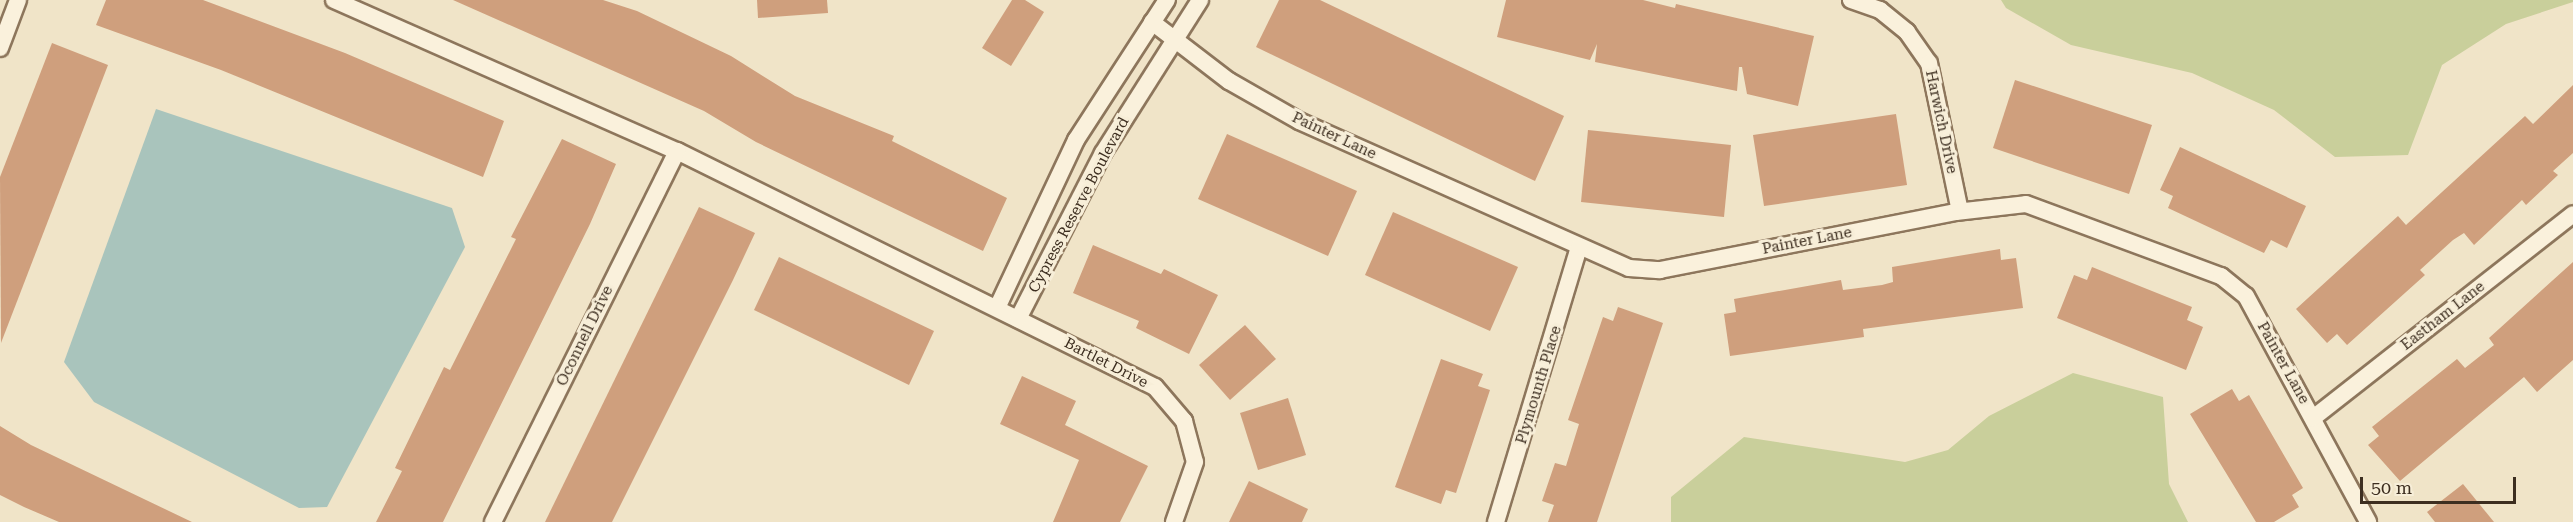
<!DOCTYPE html>
<html>
<head>
<meta charset="utf-8">
<style>
	body { margin:0 }
	#map { position:relative; width:2573px; height:522px; overflow:hidden; background:#f0e4c8; font-family:"Roboto Serif",serif }
	div>[style] { position:absolute }
	.green>* { inset:0; background:#c9cf9b }
	.water>* { inset:0; background:#a9c4bc }
	.building>* { inset:0; background:#cf9f7d }
	.roads { filter:drop-shadow(2px 0 #8d765c) drop-shadow(-2px 0 #8d765c) drop-shadow(0 2px #8d765c) drop-shadow(0 -2px #8d765c) }
	.street>* { height:16px; margin:-8px; padding:0 8px; transform-origin:8px; border-radius:8px; background:#faf1dc }
	span { translate:-50% -50%; white-space:nowrap; text-align:center; line-height:1.15; -webkit-text-stroke:6px #f7eed8; paint-order:stroke }
	.street-label { font-size:15px; color:#3d2e20 }
	.scale { position:absolute; left:2360px; top:477px; width:156px; height:27px; box-sizing:border-box; border:3px solid #3d2e20; border-top:0; padding-left:8px; font-size:18px; line-height:21px; white-space:nowrap; color:#3d2e20; -webkit-text-stroke:4px #f7eed8; paint-order:stroke }
</style>
</head>
<body>
<div id="map">
	<div class="green">
		<i style="clip-path:polygon(2001px 0,2573px 0,2573px 2px,2506px 24px,2442px 65px,2408px 155px,2335px 157px,2274px 110px,2192px 73px,2071px 45px,2006px 8px)"></i>
		<i style="clip-path:polygon(2073px 373px,2163px 397px,2169px 484px,2188px 522px,1671px 522px,1671px 497px,1744px 437px,1905px 462px,1948px 450px,1989px 416px)"></i>
	</div>
	<div class="water">
		<i style="clip-path:polygon(156px 109px,452px 208px,465px 247px,327px 507px,299px 508px,94px 402px,64px 362px)"></i>
	</div>
	<div class="building">
		<i style="clip-path:polygon(106px 0,203px 0,345px 53px,504px 121px,483px 177px,221px 70px,96px 25px)"></i>
		<i style="clip-path:polygon(453px 0,603px 0,637px 11px,731px 56px,795px 96px,894px 136px,892px 141px,1007px 198px,983px 251px,756px 142px,704px 111px)"></i>
		<i style="clip-path:polygon(757px 0,827px 0,828px 13px,758px 18px)"></i>
		<i style="clip-path:polygon(1012px 0,1025px 0,1044px 12px,1011px 66px,982px 48px)"></i>
		<i style="clip-path:polygon(1279px 0,1320px 0,1564px 116px,1535px 181px,1256px 47px)"></i>
		<i style="clip-path:polygon(1506px 0,1643px 0,1675px 8px,1676px 4px,1814px 36px,1798px 106px,1747px 94px,1742px 67px,1739px 67px,1737px 91px,1595px 62px,1597px 44px,1590px 60px,1497px 37px)"></i>
		<i style="clip-path:polygon(52px 43px,108px 65px,1px 343px,0 177px)"></i>
		<i style="clip-path:polygon(2015px 80px,2152px 125px,2129px 194px,1993px 148px)"></i>
		<i style="clip-path:polygon(2573px 85px,2573px 153px,2553px 171px,2558px 175px,2526px 205px,2522px 200px,2474px 245px,2464px 233px,2453px 240px,2420px 270px,2425px 275px,2347px 345px,2337px 334px,2327px 343px,2296px 309px,2398px 216px,2406px 225px,2525px 116px,2533px 124px)"></i>
		<i style="clip-path:polygon(1896px 114px,1907px 185px,1764px 206px,1753px 135px)"></i>
		<i style="clip-path:polygon(1588px 130px,1731px 145px,1724px 217px,1581px 202px)"></i>
		<i style="clip-path:polygon(1227px 134px,1357px 191px,1328px 256px,1198px 199px)"></i>
		<i style="clip-path:polygon(562px 139px,616px 164px,590px 224px,443px 522px,376px 522px,402px 471px,395px 468px,444px 367px,450px 370px,516px 239px,511px 237px)"></i>
		<i style="clip-path:polygon(2180px 147px,2306px 206px,2287px 248px,2271px 240px,2264px 253px,2168px 208px,2173px 196px,2160px 190px)"></i>
		<i style="clip-path:polygon(699px 207px,755px 233px,733px 280px,612px 522px,545px 522px)"></i>
		<i style="clip-path:polygon(1393px 212px,1518px 267px,1490px 331px,1365px 275px)"></i>
		<i style="clip-path:polygon(1093px 245px,1161px 274px,1164px 269px,1218px 295px,1189px 354px,1136px 328px,1139px 321px,1073px 293px)"></i>
		<i style="clip-path:polygon(2000px 249px,2001px 260px,2016px 258px,2023px 308px,1863px 329px,1864px 337px,1730px 356px,1724px 314px,1736px 312px,1734px 299px,1841px 280px,1843px 290px,1882px 285px,1893px 282px,1892px 267px)"></i>
		<i style="clip-path:polygon(779px 257px,934px 331px,909px 385px,754px 310px)"></i>
		<i style="clip-path:polygon(2573px 262px,2573px 360px,2537px 392px,2524px 377px,2400px 481px,2368px 445px,2379px 436px,2372px 427px,2457px 359px,2465px 368px,2494px 345px,2489px 338px)"></i>
		<i style="clip-path:polygon(2092px 267px,2192px 307px,2187px 320px,2203px 327px,2186px 370px,2057px 318px,2074px 275px,2087px 280px)"></i>
		<i style="clip-path:polygon(1618px 307px,1663px 323px,1597px 522px,1548px 522px,1554px 505px,1542px 501px,1555px 463px,1566px 466px,1579px 424px,1568px 420px,1603px 317px,1613px 321px)"></i>
		<i style="clip-path:polygon(1245px 325px,1276px 359px,1230px 400px,1199px 365px)"></i>
		<i style="clip-path:polygon(1441px 359px,1483px 374px,1478px 386px,1490px 390px,1456px 493px,1446px 490px,1441px 504px,1395px 487px)"></i>
		<i style="clip-path:polygon(1022px 376px,1076px 401px,1065px 425px,1148px 466px,1120px 522px,1053px 522px,1079px 460px,1000px 424px)"></i>
		<i style="clip-path:polygon(2232px 389px,2239px 401px,2249px 395px,2303px 488px,2292px 495px,2299px 507px,2274px 522px,2256px 522px,2190px 414px)"></i>
		<i style="clip-path:polygon(1288px 398px,1306px 455px,1258px 470px,1240px 413px)"></i>
		<i style="clip-path:polygon(0 426px,31px 445px,192px 522px,59px 522px,24px 507px,0 495px)"></i>
		<i style="clip-path:polygon(1249px 481px,1308px 509px,1302px 522px,1229px 522px)"></i>
		<i style="clip-path:polygon(2463px 484px,2494px 522px,2435px 522px,2427px 512px)"></i>
	</div>
	<div class="roads">
		<div class="street">
			<i style="left:334px;top:0;width:375px;rotate:23.8deg"></i>
			<i style="left:677px;top:151px;width:533px;rotate:26.28deg"></i>
			<i style="left:1155px;top:387px;width:45px;rotate:49.5deg"></i>
			<i style="left:1184px;top:421px;width:42px;rotate:75deg"></i>
			<i style="left:1195px;top:462px;width:64px;rotate:109.3deg"></i>
			<i style="left:1851px;top:0;width:31px;rotate:19deg"></i>
			<i style="left:1880px;top:10px;width:35px;rotate:39deg"></i>
			<i style="left:1907px;top:32px;width:38px;rotate:55deg"></i>
			<i style="left:1929px;top:63px;width:151px;rotate:78.2deg"></i>
			<i style="left:1152px;top:22px;width:97px;rotate:37.5deg"></i>
			<i style="left:1229px;top:81px;width:81px;rotate:29.7deg"></i>
			<i style="left:1299px;top:121px;width:361px;rotate:24deg"></i>
			<i style="left:1629px;top:268px;width:31px;rotate:4deg"></i>
			<i style="left:1660px;top:270px;width:302px;rotate:-11.1deg"></i>
			<i style="left:1956px;top:212px;width:70px;rotate:-6.5deg"></i>
			<i style="left:2026px;top:204px;width:208px;rotate:20.3deg"></i>
			<i style="left:2221px;top:276px;width:32px;rotate:39deg"></i>
			<i style="left:2246px;top:296px;width:257px;rotate:61.6deg"></i>
			<i style="left:0;top:48px;width:51px;rotate:-69.4deg"></i>
			<i style="left:997px;top:308px;width:186px;rotate:-64.8deg"></i>
			<i style="left:1076px;top:140px;width:167px;rotate:-57deg"></i>
			<i style="left:1018px;top:319px;width:186px;rotate:-62.9deg"></i>
			<i style="left:1103px;top:153px;width:181px;rotate:-57.6deg"></i>
			<i style="left:2313px;top:418px;width:330px;rotate:-38.1deg"></i>
			<i style="left:493px;top:522px;width:414px;rotate:-63.6deg"></i>
			<i style="left:1496px;top:522px;width:287px;rotate:-73.2deg"></i>
		</div>
	</div>
	<div class="street-label">
		<span style="left:1941px;top:122px;rotate:78deg">Harwich Drive</span>
		<span style="left:1334px;top:136px;rotate:25deg">Painter Lane</span>
		<span style="left:1079px;top:205px;rotate:-62deg">Cypress Reserve Boulevard</span>
		<span style="left:1807px;top:241px;rotate:-11deg">Painter Lane</span>
		<span style="left:2443px;top:316px;rotate:-38deg">Eastham Lane</span>
		<span style="left:585px;top:336px;rotate:-64deg">Oconnell Drive</span>
		<span style="left:1106px;top:363px;rotate:27deg">Bartlet Drive</span>
		<span style="left:2283px;top:363px;rotate:61deg">Painter Lane</span>
		<span style="left:1539px;top:385px;rotate:-73deg">Plymounth Place</span>
	</div>
	<div class="scale">50 m</div>
</div>
</body>
</html>
